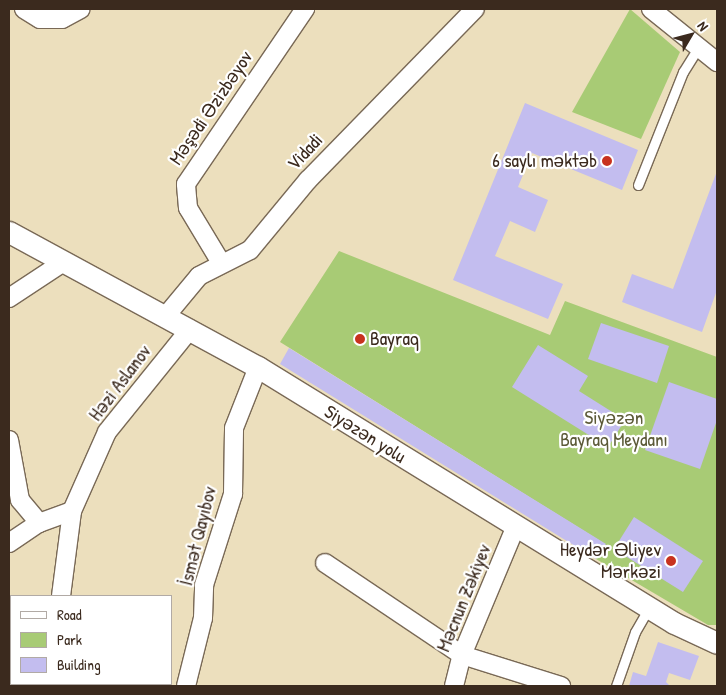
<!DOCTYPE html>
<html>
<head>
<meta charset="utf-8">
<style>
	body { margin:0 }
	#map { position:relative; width:726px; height:695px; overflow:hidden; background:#ecdfbd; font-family:"Patrick Hand",sans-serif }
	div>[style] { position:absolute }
	.green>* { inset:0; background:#a8cb75 }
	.building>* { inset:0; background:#c3bdef }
	.roads { filter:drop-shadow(1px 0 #796956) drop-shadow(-1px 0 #796956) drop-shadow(0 1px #796956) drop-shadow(0 -1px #796956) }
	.service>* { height:9px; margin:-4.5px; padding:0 4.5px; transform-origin:4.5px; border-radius:4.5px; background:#fff }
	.minor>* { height:18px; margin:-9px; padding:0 9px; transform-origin:9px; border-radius:9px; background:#fff }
	.tertiary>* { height:21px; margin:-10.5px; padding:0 10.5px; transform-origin:10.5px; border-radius:10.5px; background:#fff }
	.dots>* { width:14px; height:14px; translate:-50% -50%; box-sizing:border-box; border:2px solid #fff; border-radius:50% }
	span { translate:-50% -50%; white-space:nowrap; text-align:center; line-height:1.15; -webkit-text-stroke:4.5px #fff; paint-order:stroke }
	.street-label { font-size:19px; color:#3b2a1e }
	.poi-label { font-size:19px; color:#3b2a1e }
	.right { translate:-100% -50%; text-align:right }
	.left { translate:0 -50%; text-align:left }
	.park-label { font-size:19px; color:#5c5a38 }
	.frame { position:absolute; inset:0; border:10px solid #3b2a1e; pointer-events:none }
	.legend { position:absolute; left:10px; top:595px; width:162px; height:90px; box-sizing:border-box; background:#fff; border:1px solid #b1aaa5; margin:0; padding:6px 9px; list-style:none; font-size:15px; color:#3b2a1e }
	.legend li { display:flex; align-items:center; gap:10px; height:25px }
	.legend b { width:25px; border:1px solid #b1aaa5 }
	.north { position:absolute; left:666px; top:10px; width:50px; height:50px; -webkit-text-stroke:4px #fff; paint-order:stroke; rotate:53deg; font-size:14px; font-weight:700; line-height:20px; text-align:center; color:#3b2a1e }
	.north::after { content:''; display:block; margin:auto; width:18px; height:22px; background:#3b2a1e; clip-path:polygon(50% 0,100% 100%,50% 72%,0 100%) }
</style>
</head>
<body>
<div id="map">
	<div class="green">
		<i style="clip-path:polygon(630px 9px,680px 52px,641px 139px,572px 112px)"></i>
		<i style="clip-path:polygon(339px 251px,550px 335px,565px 301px,717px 357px,717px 625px,708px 625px,596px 559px,605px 544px,280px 342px)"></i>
	</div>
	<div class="building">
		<i style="clip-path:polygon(525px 103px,638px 150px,622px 190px,532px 153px,518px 187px,548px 200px,535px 232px,510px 221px,495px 256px,563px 284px,548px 319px,453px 280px)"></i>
		<i style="clip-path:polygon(717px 171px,717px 290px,702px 332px,622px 302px,632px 274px,673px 289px)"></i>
		<i style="clip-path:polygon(601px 323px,669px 346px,657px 383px,588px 359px)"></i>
		<i style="clip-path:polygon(538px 345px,588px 376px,579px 391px,625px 420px,608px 447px,512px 387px)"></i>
		<i style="clip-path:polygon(289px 348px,606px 544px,596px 559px,280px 364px)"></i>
		<i style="clip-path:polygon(669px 382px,717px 399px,717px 420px,700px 469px,645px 450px)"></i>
		<i style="clip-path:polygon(634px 517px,703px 561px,683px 592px,614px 549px)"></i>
		<i style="clip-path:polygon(658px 642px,699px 656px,690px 680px,669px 673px,666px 682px,670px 686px,629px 686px,633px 672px,646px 676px)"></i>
	</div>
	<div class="roads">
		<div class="service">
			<i style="left:638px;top:185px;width:122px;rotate:-68.3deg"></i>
			<i style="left:683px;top:72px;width:28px;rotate:-58deg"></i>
			<i style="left:616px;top:686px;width:57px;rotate:-70.6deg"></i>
			<i style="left:635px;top:632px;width:28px;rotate:-60deg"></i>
		</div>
		<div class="minor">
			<i style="left:24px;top:9px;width:19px;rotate:32deg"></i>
			<i style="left:40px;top:19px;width:22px"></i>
			<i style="left:62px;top:19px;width:21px;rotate:-28deg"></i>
			<i style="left:651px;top:9px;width:85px;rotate:38.8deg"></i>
			<i style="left:220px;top:261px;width:62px;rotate:-121.1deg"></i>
			<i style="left:188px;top:208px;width:24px;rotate:-95deg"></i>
			<i style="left:186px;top:184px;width:212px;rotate:-55.8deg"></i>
			<i style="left:9px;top:298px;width:64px;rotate:-33.4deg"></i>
			<i style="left:165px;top:317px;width:53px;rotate:-50.3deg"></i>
			<i style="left:199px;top:276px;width:57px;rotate:-27deg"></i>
			<i style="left:250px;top:250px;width:91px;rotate:-50.4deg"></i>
			<i style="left:308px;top:180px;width:239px;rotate:-45.7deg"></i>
			<i style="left:9px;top:440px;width:61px;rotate:79.6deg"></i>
			<i style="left:20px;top:500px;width:30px;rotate:50deg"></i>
			<i style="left:9px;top:543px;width:36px;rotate:-34deg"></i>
			<i style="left:39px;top:523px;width:35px;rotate:-20deg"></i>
			<i style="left:72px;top:511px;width:86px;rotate:-66.1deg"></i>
			<i style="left:107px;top:432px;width:132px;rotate:-51.1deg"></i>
			<i style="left:325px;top:563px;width:165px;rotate:33.9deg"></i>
			<i style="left:462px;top:655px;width:104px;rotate:17.4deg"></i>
			<i style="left:61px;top:596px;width:86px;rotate:-82.6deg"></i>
			<i style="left:9px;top:644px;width:2px;rotate:27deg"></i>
			<i style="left:47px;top:686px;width:2px;rotate:-90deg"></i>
			<i style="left:186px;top:686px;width:70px;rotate:-76deg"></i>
			<i style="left:203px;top:618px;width:33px;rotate:-88deg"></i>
			<i style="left:204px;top:585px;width:96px;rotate:-72.3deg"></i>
			<i style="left:233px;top:494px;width:66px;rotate:-89.1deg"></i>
			<i style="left:234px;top:428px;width:66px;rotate:-68.5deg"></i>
			<i style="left:454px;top:686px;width:32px;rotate:-76deg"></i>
			<i style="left:462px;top:655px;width:140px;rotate:-67.3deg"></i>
		</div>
		<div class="tertiary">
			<i style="left:9px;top:232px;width:283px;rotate:28.5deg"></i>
			<i style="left:258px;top:367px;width:488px;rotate:31.6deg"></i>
			<i style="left:674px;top:623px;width:47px;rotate:24.9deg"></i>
		</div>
	</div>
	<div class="dots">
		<i style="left:607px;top:161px;background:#c8321e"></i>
		<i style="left:360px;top:339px;background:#c8321e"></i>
		<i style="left:671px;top:561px;background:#c8321e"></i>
	</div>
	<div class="street-label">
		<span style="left:211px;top:108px;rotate:-56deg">Məşədi Əzizbəyov</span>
		<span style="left:305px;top:152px;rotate:-47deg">Vidadi</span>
		<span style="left:120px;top:383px;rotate:-53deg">Həzi Aslanov</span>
		<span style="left:365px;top:434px;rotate:32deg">Siyəzən yolu</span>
		<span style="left:198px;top:536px;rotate:-76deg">İsmət Qayıbov</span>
		<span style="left:464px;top:598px;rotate:-68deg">Məcnun Zəkiyev</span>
	</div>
	<div class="poi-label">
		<span class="right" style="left:597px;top:161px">6 saylı məktəb</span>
		<span class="left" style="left:370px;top:339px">Bayraq</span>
		<span class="right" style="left:661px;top:561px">Heydər Əliyev<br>Mərkəzi</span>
	</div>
	<div class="park-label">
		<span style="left:614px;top:429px">Siyəzən<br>Bayraq Meydanı</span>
	</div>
	<div class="frame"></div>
	<ul class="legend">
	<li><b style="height:6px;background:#fff"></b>Road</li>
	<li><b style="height:14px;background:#a8cb75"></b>Park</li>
	<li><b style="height:14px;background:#c3bdef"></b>Building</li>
	</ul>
	<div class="north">N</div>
</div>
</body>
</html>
